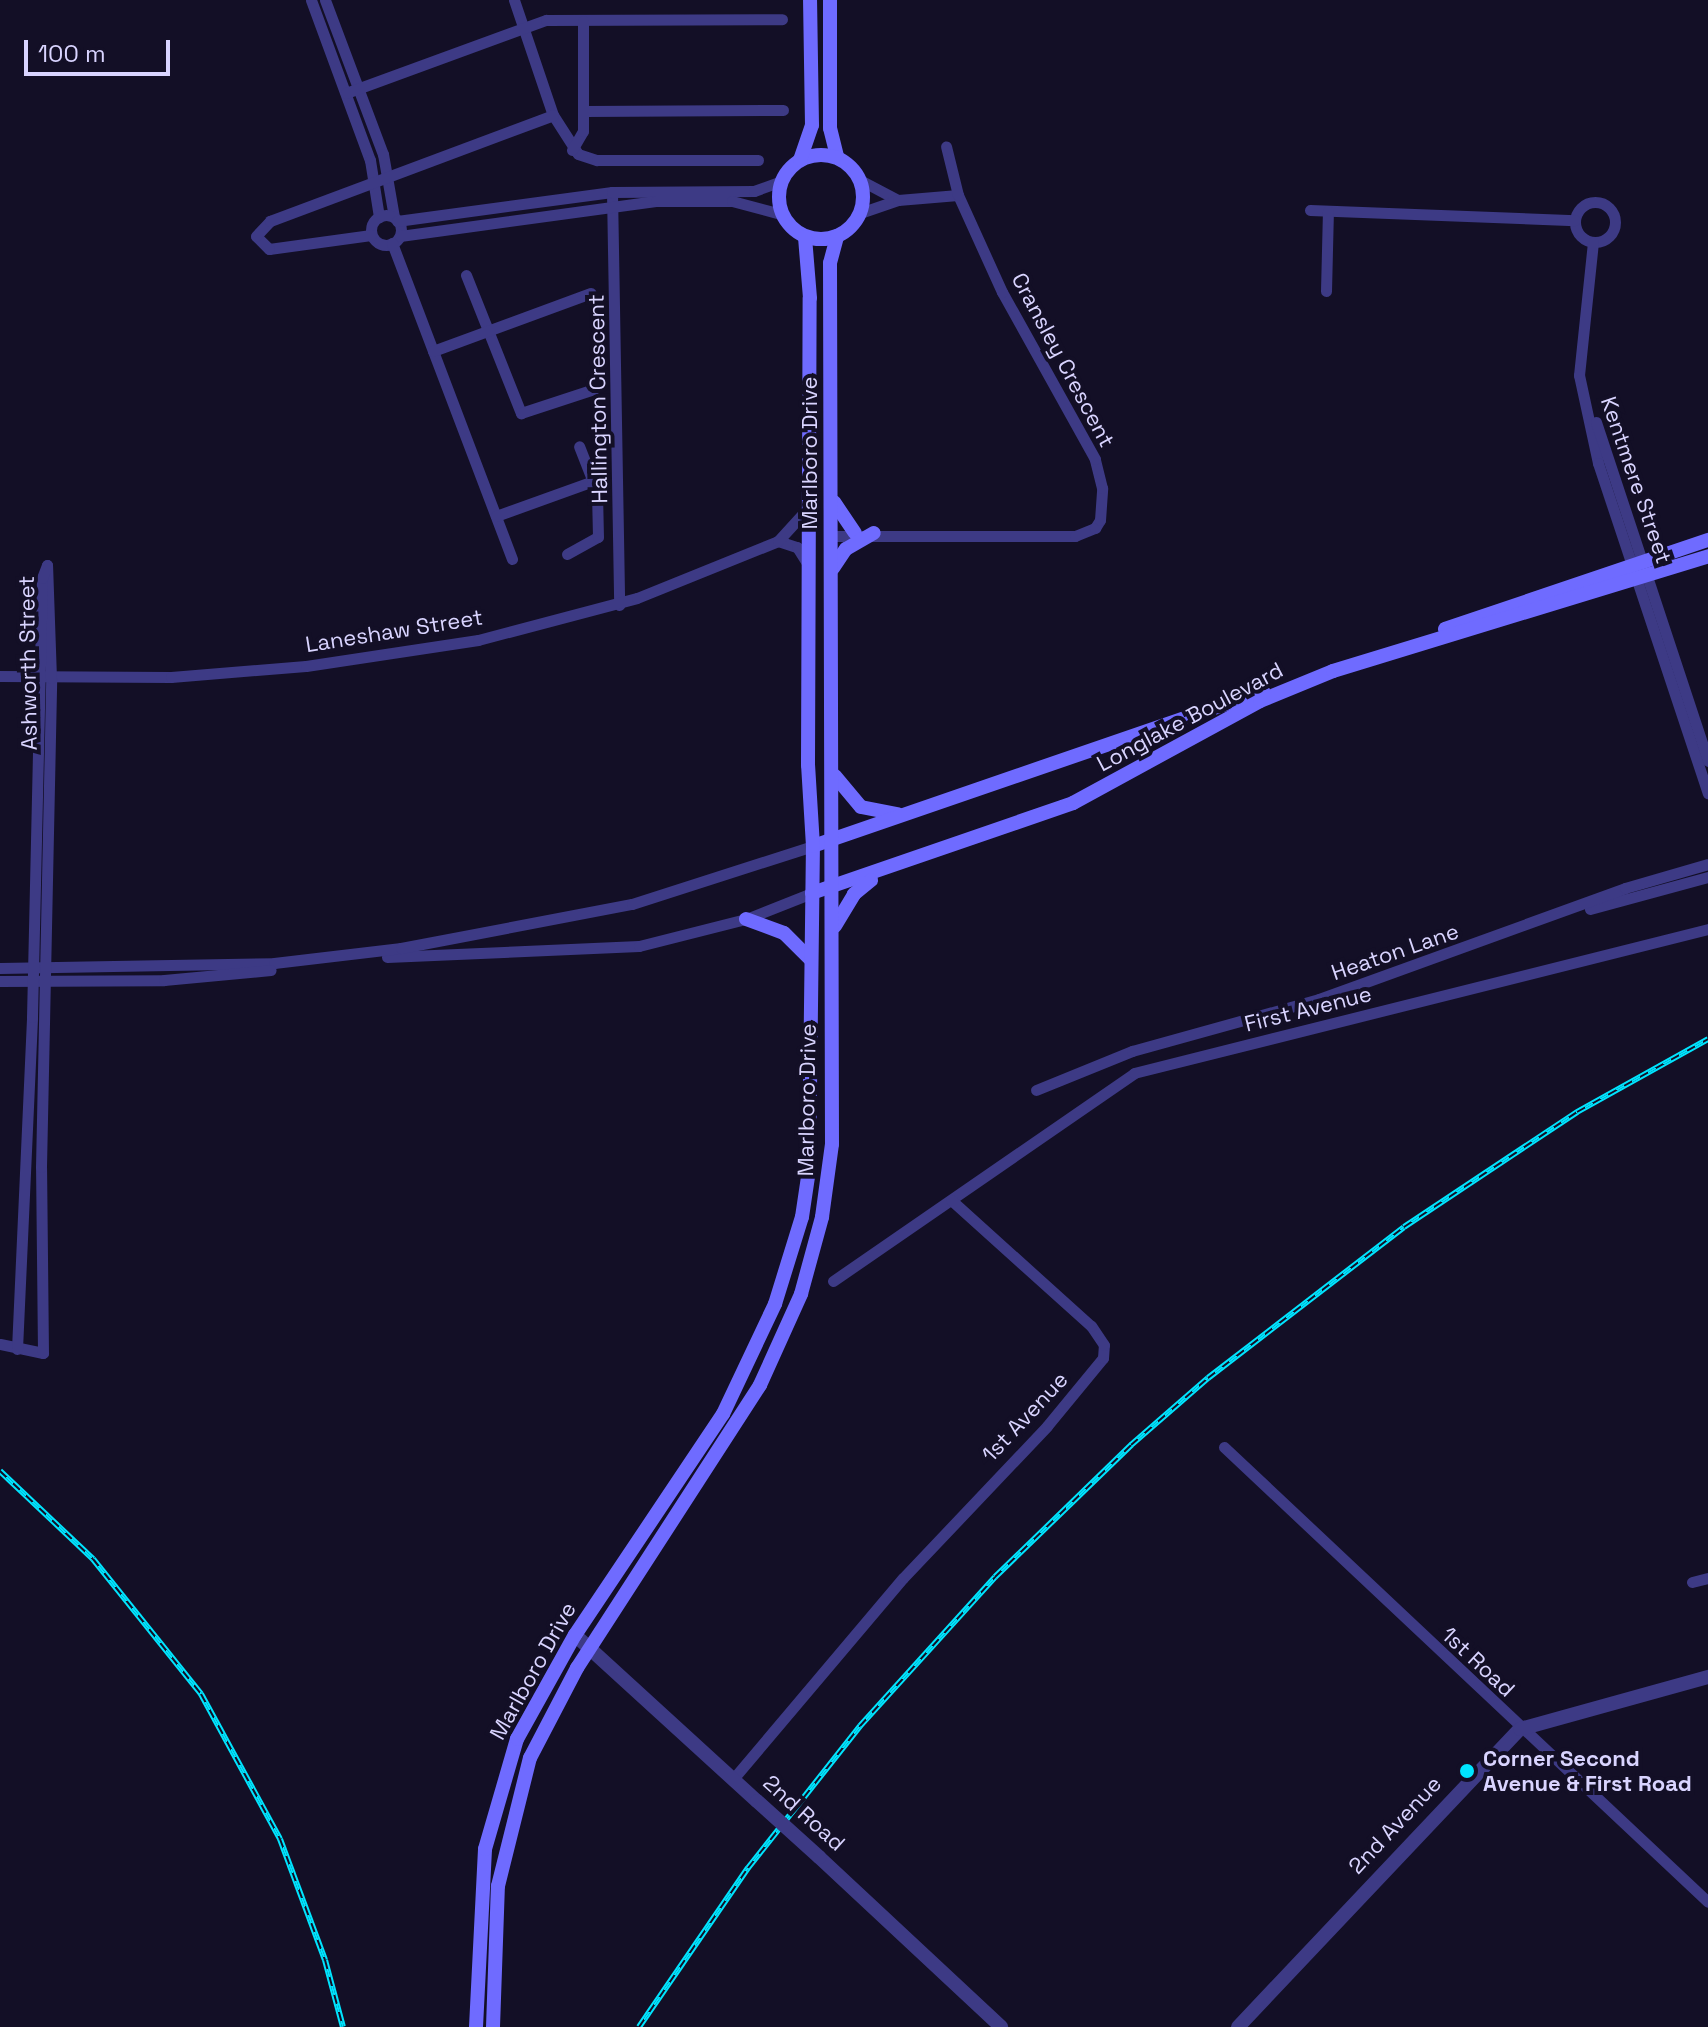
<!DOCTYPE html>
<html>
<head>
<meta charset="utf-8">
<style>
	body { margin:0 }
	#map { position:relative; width:1708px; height:2027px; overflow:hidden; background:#130f26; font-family:"Space Grotesk",sans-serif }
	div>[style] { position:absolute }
	.minor>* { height:11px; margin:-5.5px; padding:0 5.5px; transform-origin:5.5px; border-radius:5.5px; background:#3d3a85 }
	.minor>.ring { margin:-5.5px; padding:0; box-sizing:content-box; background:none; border:11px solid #3d3a85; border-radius:50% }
	.tertiary>* { height:14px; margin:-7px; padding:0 7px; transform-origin:7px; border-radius:7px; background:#3d3a85 }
	.secondary>* { height:14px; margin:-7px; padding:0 7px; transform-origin:7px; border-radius:7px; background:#6f6bff }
	.secondary>.ring { margin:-7px; padding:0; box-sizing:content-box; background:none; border:14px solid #6f6bff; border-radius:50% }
	.rail>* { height:6px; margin-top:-3px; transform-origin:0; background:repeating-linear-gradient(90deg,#130f26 0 9px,#00e5ff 0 18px); box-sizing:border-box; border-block:2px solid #00e5ff }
	.tertiary-bridge>* { height:14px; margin:-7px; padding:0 7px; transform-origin:7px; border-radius:7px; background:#3d3a85 }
	.dots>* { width:22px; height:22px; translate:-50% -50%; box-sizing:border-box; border:4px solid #130f26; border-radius:50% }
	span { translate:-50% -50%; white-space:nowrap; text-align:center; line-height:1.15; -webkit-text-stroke:8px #130f26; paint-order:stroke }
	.street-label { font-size:22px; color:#d9d4ff }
	.poi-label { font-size:22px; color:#d9d4ff; font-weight:700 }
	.left { translate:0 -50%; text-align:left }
	.scale { position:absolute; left:24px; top:40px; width:146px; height:36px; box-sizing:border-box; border:4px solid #d9d4ff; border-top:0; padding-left:10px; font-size:24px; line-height:28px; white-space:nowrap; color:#d9d4ff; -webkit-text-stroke:6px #130f26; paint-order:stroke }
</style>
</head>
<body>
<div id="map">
	<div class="minor">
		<i style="left:311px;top:0;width:171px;rotate:69.8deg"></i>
		<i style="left:370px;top:160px;width:58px;rotate:81deg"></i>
		<i style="left:325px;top:0;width:165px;rotate:69.4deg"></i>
		<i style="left:383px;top:154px;width:64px;rotate:80.1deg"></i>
		<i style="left:514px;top:0;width:121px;rotate:71.3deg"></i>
		<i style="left:553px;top:115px;width:46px;rotate:57.3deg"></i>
		<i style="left:578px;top:154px;width:20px;rotate:18deg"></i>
		<i style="left:597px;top:160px;width:161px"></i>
		<i style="left:346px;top:93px;width:213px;rotate:-20.1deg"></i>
		<i style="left:546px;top:20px;width:236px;rotate:-0.2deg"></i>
		<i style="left:584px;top:111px;width:199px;rotate:-0.3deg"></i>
		<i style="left:572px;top:150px;width:22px;rotate:-60deg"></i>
		<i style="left:583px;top:131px;width:110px;rotate:-90deg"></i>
		<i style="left:860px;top:180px;width:43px;rotate:27.8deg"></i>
		<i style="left:612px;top:192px;width:413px;rotate:89deg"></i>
		<i class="ring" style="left:1575px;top:202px;width:29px;height:29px"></i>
		<i style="left:1310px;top:210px;width:265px;rotate:2.2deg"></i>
		<i style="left:860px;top:213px;width:40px;rotate:-18.9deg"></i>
		<i style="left:898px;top:200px;width:60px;rotate:-4.8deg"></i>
		<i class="ring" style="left:371px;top:215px;width:19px;height:19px"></i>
		<i style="left:397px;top:221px;width:217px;rotate:-7.7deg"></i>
		<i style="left:612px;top:192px;width:142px;rotate:-0.4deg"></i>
		<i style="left:754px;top:191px;width:29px;rotate:-20deg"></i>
		<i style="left:371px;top:235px;width:103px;rotate:172.2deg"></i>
		<i style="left:269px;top:249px;width:18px;rotate:-135deg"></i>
		<i style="left:256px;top:236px;width:21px;rotate:-47deg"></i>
		<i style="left:270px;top:221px;width:302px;rotate:-20.5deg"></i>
		<i style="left:400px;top:236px;width:258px;rotate:-7.8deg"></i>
		<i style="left:656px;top:201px;width:76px"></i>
		<i style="left:732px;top:201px;width:51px;rotate:14.9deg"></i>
		<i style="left:1593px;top:242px;width:134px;rotate:96deg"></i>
		<i style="left:1579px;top:375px;width:90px;rotate:77.8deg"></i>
		<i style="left:1598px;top:463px;width:348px;rotate:71.6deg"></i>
		<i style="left:392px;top:243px;width:338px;rotate:69.2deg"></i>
		<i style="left:466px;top:275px;width:149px;rotate:68.3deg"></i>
		<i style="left:521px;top:413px;width:77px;rotate:-18.2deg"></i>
		<i style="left:1326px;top:291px;width:80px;rotate:-88.6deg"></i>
		<i style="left:433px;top:351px;width:168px;rotate:-20.2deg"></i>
		<i style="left:1596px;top:422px;width:357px;rotate:71.7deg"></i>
		<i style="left:496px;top:516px;width:103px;rotate:-19.8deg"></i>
		<i style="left:833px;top:536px;width:242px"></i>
		<i style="left:1075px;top:536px;width:22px;rotate:-22deg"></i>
		<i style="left:1095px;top:528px;width:9px;rotate:-58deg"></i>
		<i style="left:1100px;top:520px;width:32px;rotate:-86deg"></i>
		<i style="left:1102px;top:488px;width:30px;rotate:-104deg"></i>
		<i style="left:1095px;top:459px;width:191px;rotate:-119.1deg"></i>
		<i style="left:1002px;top:292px;width:107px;rotate:-114.4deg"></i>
		<i style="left:958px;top:195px;width:50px;rotate:-103.8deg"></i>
		<i style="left:778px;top:541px;width:20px;rotate:18deg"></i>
		<i style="left:797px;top:547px;width:19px;rotate:58deg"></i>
		<i style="left:567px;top:554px;width:35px;rotate:-29deg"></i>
		<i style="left:598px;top:537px;width:45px;rotate:-91.3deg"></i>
		<i style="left:597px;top:492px;width:49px;rotate:-111.4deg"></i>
		<i style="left:0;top:676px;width:171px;rotate:0.3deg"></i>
		<i style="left:171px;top:677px;width:135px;rotate:-4.7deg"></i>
		<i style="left:306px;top:666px;width:174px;rotate:-8.6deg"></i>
		<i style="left:478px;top:640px;width:164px;rotate:-14.8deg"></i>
		<i style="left:637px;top:598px;width:152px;rotate:-22deg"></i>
		<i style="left:778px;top:541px;width:45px;rotate:-47.7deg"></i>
		<i style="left:1590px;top:909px;width:122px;rotate:-15.2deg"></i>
		<i style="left:387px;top:957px;width:252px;rotate:-2.5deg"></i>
		<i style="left:639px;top:946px;width:110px;rotate:-14.2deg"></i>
		<i style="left:746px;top:919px;width:71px;rotate:-21.5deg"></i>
		<i style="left:0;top:968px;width:274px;rotate:-1deg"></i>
		<i style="left:274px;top:963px;width:128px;rotate:-6.7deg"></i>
		<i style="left:401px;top:948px;width:235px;rotate:-10.8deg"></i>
		<i style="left:632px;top:904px;width:190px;rotate:-17.8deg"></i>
		<i style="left:0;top:981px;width:164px;rotate:-0.3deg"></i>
		<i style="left:164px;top:980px;width:107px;rotate:-5.3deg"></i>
		<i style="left:1036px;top:1090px;width:104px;rotate:-22.1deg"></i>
		<i style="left:1132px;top:1051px;width:194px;rotate:-15.5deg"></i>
		<i style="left:1319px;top:999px;width:326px;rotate:-19.9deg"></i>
		<i style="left:1625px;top:888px;width:86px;rotate:-16.1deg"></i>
		<i style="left:833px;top:1281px;width:366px;rotate:-34.6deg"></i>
		<i style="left:1134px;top:1073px;width:592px;rotate:-14.08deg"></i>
		<i style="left:0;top:1344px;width:44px;rotate:11.8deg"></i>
		<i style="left:43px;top:1353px;width:186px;rotate:-90.6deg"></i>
		<i style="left:41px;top:1167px;width:489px;rotate:-88.8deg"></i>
		<i style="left:51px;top:678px;width:113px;rotate:-92deg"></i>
		<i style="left:17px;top:1349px;width:332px;rotate:-87.4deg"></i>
		<i style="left:32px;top:1017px;width:439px;rotate:-88.7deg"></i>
		<i style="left:42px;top:578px;width:14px;rotate:-69deg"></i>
		<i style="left:1224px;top:1447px;width:664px;rotate:43.23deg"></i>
		<i style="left:1692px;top:1582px;width:16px;rotate:-14deg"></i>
		<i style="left:733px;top:1779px;width:263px;rotate:-49.8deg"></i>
		<i style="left:903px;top:1578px;width:209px;rotate:-46.5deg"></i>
		<i style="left:1047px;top:1426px;width:88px;rotate:-50.5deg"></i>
		<i style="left:1103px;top:1358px;width:13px;rotate:-86deg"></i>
		<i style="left:1104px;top:1345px;width:23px;rotate:-124deg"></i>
		<i style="left:1091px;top:1326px;width:188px;rotate:-138deg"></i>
	</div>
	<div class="tertiary">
		<i style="left:575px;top:1635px;width:246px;rotate:42.4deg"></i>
		<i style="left:819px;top:1857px;width:249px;rotate:43deg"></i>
		<i style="left:1238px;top:2027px;width:410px;rotate:-46.6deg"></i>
		<i style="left:1520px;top:1729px;width:195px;rotate:-15.5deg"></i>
	</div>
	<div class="secondary">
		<i style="left:830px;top:0;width:128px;rotate:90deg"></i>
		<i style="left:830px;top:128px;width:30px;rotate:76deg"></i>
		<i class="ring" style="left:779px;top:155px;width:70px;height:70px"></i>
		<i style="left:800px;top:160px;width:37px;rotate:-71deg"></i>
		<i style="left:812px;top:125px;width:125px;rotate:-90.9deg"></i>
		<i style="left:834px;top:502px;width:37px;rotate:56deg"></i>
		<i style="left:833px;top:568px;width:23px;rotate:-56deg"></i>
		<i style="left:846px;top:549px;width:32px;rotate:-30deg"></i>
		<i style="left:1445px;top:629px;width:278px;rotate:-18.7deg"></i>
		<i style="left:835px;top:776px;width:40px;rotate:50deg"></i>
		<i style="left:861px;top:807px;width:38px;rotate:11deg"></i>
		<i style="left:813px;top:846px;width:476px;rotate:-19deg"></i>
		<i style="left:812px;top:893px;width:276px;rotate:-19deg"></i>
		<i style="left:1073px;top:803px;width:213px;rotate:-28.6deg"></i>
		<i style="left:1260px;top:701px;width:79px;rotate:-22.3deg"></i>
		<i style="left:1333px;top:671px;width:392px;rotate:-17deg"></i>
		<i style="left:746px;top:919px;width:40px;rotate:20.2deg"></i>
		<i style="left:784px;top:933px;width:37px;rotate:45deg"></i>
		<i style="left:835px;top:926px;width:37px;rotate:-59deg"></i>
		<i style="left:854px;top:894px;width:22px;rotate:-39deg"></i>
		<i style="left:476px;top:2027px;width:178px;rotate:-87.1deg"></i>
		<i style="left:485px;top:1849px;width:115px;rotate:-73.8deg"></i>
		<i style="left:517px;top:1739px;width:119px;rotate:-60.9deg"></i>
		<i style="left:575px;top:1635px;width:266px;rotate:-56.2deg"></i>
		<i style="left:723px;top:1414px;width:122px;rotate:-64.7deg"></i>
		<i style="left:775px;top:1304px;width:91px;rotate:-72.8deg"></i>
		<i style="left:802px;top:1217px;width:48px;rotate:-81.5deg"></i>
		<i style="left:809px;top:1170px;width:324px;rotate:-89.3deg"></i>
		<i style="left:813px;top:846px;width:81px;rotate:-93.5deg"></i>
		<i style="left:808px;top:765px;width:467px;rotate:-89.8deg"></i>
		<i style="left:810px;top:298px;width:61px;rotate:-94.7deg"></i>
		<i style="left:493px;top:2027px;width:141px;rotate:-88deg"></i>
		<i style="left:498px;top:1886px;width:132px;rotate:-76deg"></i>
		<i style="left:530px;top:1758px;width:102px;rotate:-62.4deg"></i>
		<i style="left:577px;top:1668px;width:337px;rotate:-57.1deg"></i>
		<i style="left:760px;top:1385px;width:100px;rotate:-65.7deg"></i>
		<i style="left:801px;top:1294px;width:80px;rotate:-74.7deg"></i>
		<i style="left:822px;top:1217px;width:74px;rotate:-82.2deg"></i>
		<i style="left:832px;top:1144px;width:881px;rotate:-90.13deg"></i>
		<i style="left:830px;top:263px;width:28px;rotate:-75deg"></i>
	</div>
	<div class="rail">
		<i style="left:0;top:1471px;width:128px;rotate:43.4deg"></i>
		<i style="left:93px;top:1559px;width:173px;rotate:51.3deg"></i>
		<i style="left:201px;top:1694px;width:165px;rotate:61.4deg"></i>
		<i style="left:280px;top:1839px;width:129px;rotate:69.6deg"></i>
		<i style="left:325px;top:1960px;width:69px;rotate:75deg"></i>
		<i style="left:639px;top:2027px;width:193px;rotate:-55.6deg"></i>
		<i style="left:748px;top:1868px;width:181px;rotate:-51.7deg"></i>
		<i style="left:860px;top:1726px;width:201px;rotate:-47.8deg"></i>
		<i style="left:995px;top:1577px;width:190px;rotate:-44.1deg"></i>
		<i style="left:1131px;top:1445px;width:102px;rotate:-41deg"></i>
		<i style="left:1208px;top:1378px;width:247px;rotate:-37.6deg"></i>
		<i style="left:1404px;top:1227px;width:208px;rotate:-33.6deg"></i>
		<i style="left:1577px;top:1112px;width:150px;rotate:-29.1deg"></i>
	</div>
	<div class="tertiary-bridge">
		<i style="left:757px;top:1801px;width:84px;rotate:42.1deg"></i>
	</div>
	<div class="dots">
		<i style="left:1467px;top:1771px;background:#00e5ff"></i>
	</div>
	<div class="street-label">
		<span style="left:1063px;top:360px;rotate:62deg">Cransley Crescent</span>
		<span style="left:598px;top:399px;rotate:-91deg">Hallington Crescent</span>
		<span style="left:810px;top:453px;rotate:-90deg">Marlboro Drive</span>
		<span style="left:1636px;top:480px;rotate:71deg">Kentmere Street</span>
		<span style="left:394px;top:631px;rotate:-9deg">Laneshaw Street</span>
		<span style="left:28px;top:663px;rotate:-91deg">Ashworth Street</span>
		<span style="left:1190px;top:717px;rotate:-28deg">Longlake Boulevard</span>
		<span style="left:1395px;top:952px;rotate:-19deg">Heaton Lane</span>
		<span style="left:1308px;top:1009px;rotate:-14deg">First Avenue</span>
		<span style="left:807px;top:1100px;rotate:-89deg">Marlboro Drive</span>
		<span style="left:1025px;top:1417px;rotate:-47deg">1st Avenue</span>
		<span style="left:1478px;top:1662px;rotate:43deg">1st Road</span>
		<span style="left:533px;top:1671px;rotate:-61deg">Marlboro Drive</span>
		<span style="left:804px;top:1813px;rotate:42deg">2nd Road</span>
		<span style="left:1395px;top:1825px;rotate:-47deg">2nd Avenue</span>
	</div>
	<div class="poi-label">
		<span class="left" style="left:1483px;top:1771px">Corner Second<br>Avenue &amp; First Road</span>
	</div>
	<div class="scale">100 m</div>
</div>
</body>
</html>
